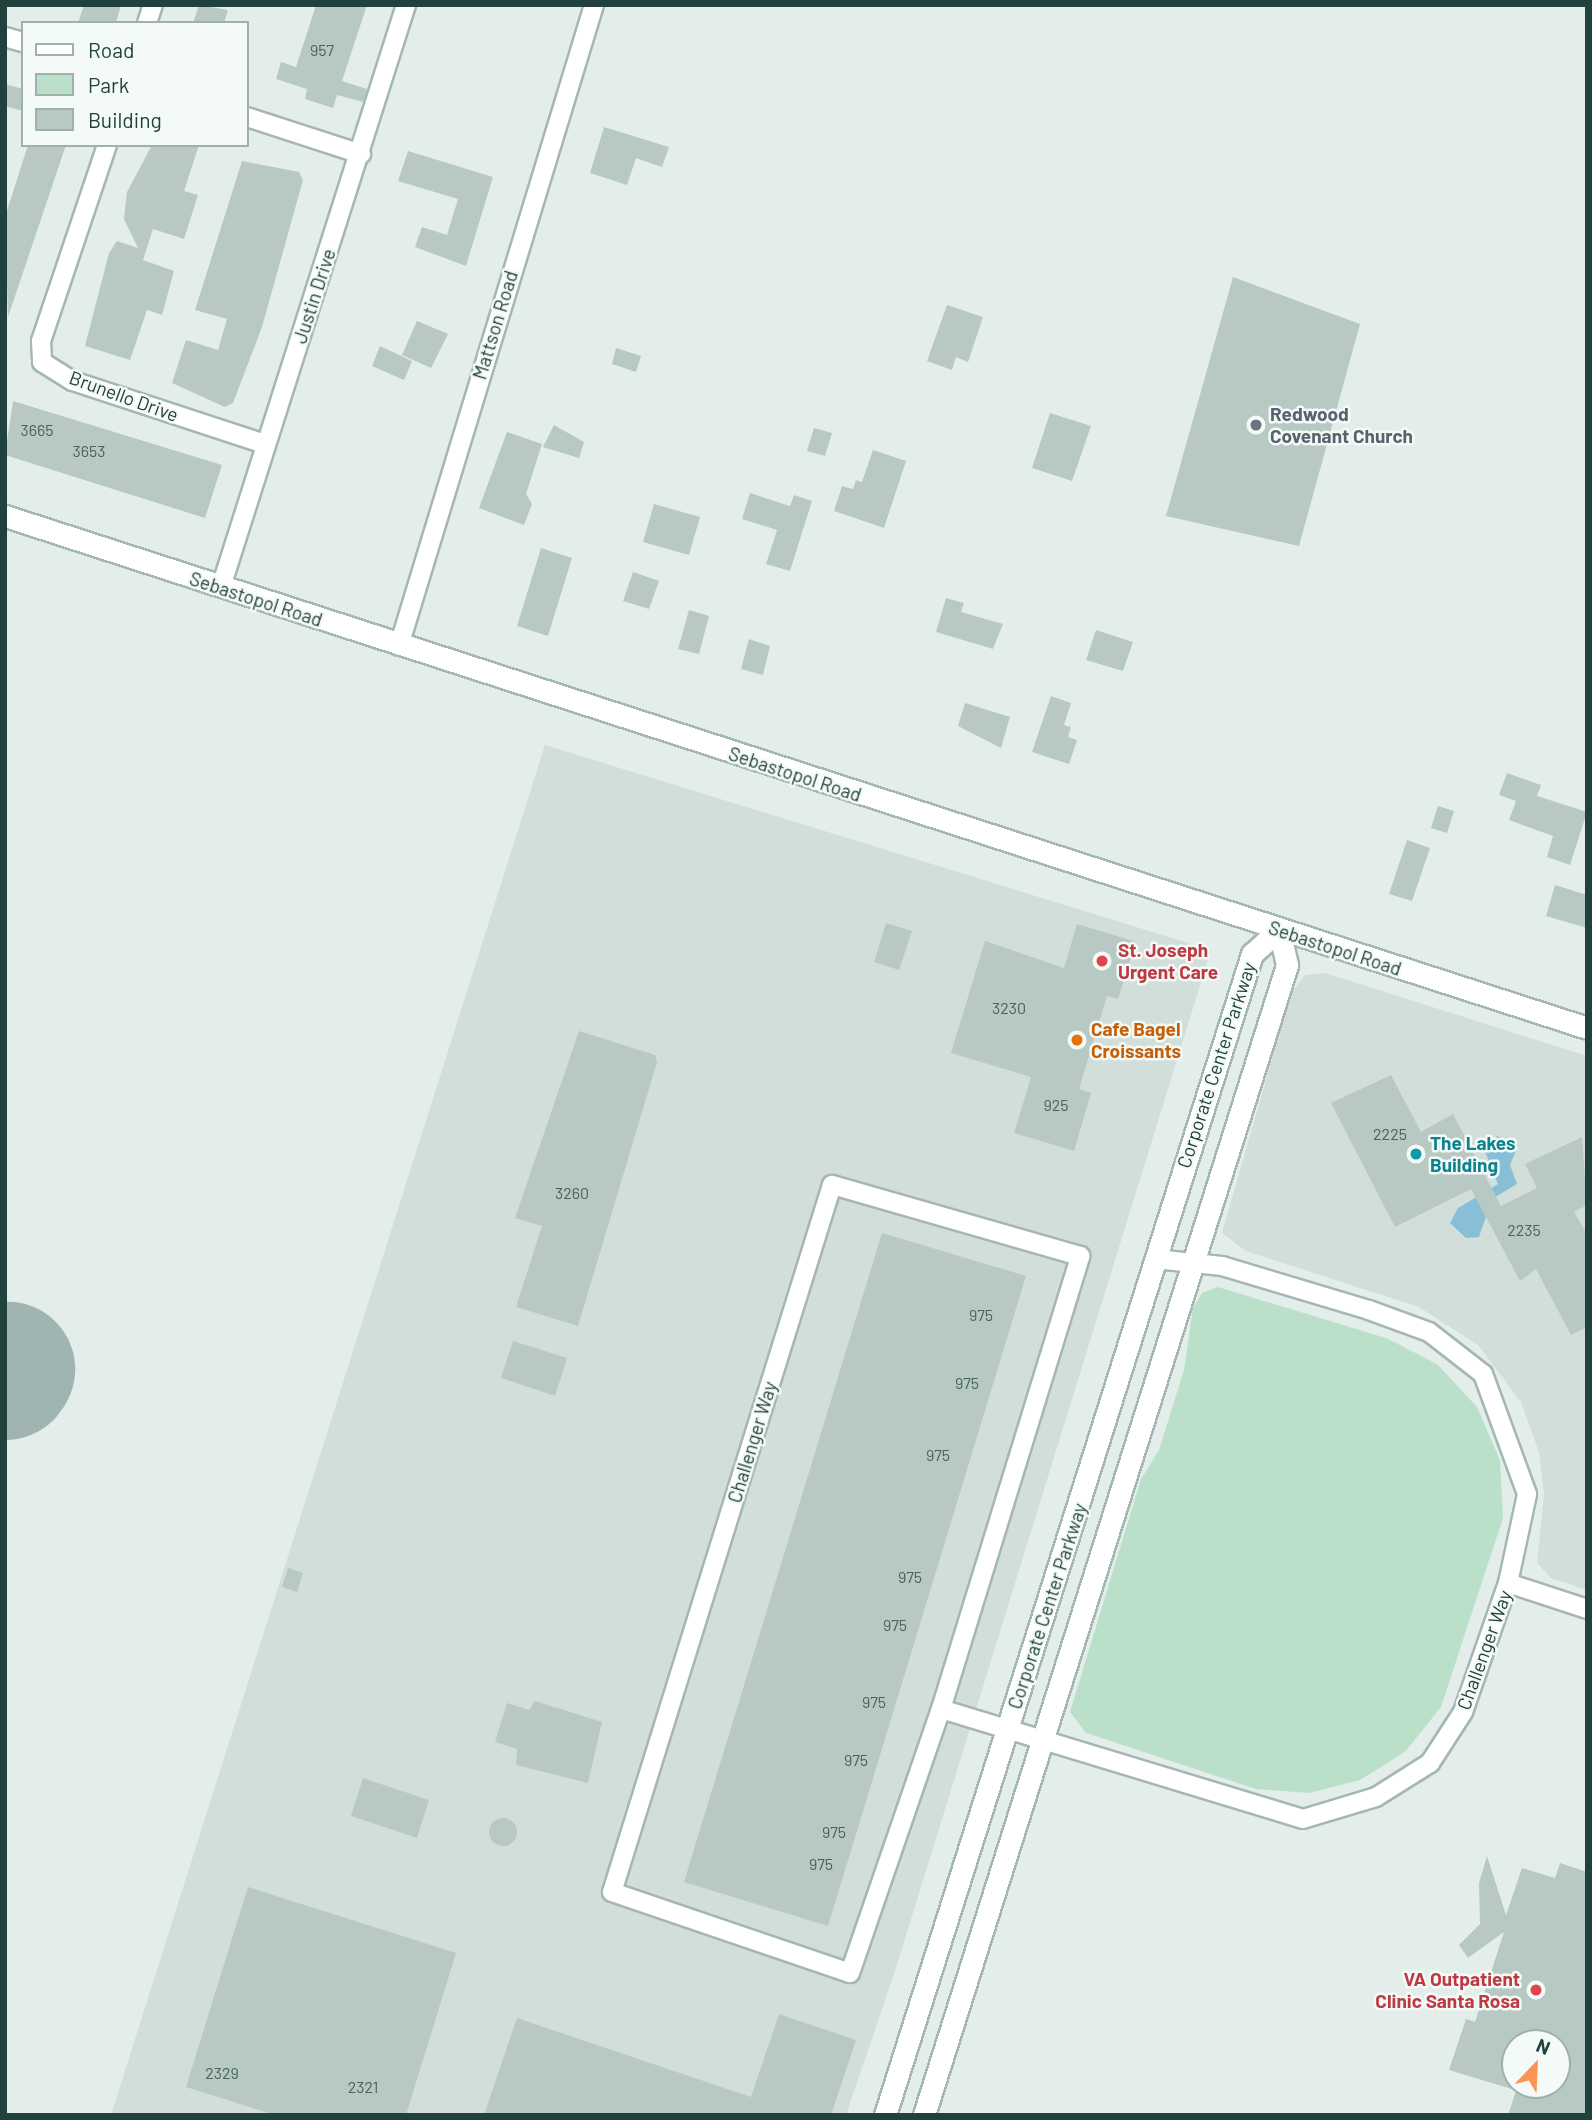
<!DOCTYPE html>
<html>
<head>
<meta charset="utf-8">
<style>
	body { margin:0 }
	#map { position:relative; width:1592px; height:2120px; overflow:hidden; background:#e3eeeb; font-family:Barlow,sans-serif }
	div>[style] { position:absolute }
	.built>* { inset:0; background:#d1deda }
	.green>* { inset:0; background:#bbe0ca }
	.water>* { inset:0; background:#88bfd6 }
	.runway>* { height:135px; margin:-67.5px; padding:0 67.5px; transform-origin:67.5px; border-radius:67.5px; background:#a0b5b2 }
	.building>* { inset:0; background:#b8c9c4 }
	.round { border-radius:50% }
	.roads { filter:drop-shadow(2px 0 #a5b7b3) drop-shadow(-2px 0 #a5b7b3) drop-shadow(0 2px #a5b7b3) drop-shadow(0 -2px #a5b7b3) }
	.minor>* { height:18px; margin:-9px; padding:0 9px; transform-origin:9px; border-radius:9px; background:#fff }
	.tertiary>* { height:21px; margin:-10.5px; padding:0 10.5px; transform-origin:10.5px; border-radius:10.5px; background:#fff }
	.secondary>* { height:21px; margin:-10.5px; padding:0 10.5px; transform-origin:10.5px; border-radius:10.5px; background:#fff }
	.dots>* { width:19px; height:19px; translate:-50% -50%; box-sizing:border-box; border:4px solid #f4faf8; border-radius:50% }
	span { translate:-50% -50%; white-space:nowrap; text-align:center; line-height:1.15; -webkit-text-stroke:5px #f4faf8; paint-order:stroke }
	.number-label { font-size:16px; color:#47635f }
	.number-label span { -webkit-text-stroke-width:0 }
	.street-label { font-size:19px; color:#21413d }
	.worship-label { font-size:19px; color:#5b616d; font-weight:700 }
	.left { translate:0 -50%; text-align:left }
	.health-label { font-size:19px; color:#be3a42; font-weight:700 }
	.right { translate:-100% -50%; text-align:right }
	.food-label { font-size:19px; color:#c56008; font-weight:700 }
	.culture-label { font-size:19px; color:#0d838f; font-weight:700 }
	.frame { position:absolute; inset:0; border:7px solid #21413d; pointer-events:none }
	.legend { position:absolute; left:21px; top:21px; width:228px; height:126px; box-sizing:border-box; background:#f4faf8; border:2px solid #a0b0ad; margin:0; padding:9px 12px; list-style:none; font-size:21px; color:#21413d }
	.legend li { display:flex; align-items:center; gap:14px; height:35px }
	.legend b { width:35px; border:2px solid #a0b0ad }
	.north { position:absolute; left:1501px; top:2029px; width:70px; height:70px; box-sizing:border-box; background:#f4faf8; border:2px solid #a0b0ad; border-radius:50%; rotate:23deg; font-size:19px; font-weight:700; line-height:28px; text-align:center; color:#21413d }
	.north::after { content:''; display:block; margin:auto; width:24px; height:32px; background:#fa9455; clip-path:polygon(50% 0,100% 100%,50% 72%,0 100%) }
</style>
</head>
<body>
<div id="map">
	<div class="built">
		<i style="clip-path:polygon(545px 745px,1211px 950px,895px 1971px,846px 2115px,111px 2115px)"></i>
		<i style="clip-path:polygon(1325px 973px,1587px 1056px,1587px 1590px,1551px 1578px,1537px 1563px,1544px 1494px,1539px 1452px,1521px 1402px,1478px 1345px,1419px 1307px,1246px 1251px,1222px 1233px,1291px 993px,1305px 975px)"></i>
	</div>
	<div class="green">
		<i style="clip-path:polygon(1218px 1287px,1386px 1338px,1437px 1364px,1477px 1407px,1500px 1460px,1503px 1518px,1441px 1707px,1405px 1752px,1360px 1780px,1309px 1793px,1256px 1789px,1086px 1733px,1070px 1712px,1141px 1479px,1159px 1450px,1184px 1370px,1193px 1308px,1202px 1293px)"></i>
	</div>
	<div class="water">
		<i style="clip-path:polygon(1497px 1136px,1518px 1145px,1510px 1165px,1517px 1184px,1492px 1199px,1479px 1237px,1466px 1238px,1450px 1223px,1458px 1208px,1498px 1184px,1484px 1149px)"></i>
	</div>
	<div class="runway">
		<i style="left:5px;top:1372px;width:4px;rotate:-56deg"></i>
	</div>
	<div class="building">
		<i style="clip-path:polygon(84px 5px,121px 5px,116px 23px,78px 23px)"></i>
		<i style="clip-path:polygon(199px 5px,228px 10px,224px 23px,193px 23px)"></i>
		<i style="clip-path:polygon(316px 5px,367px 5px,342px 81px,367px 89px,363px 102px,337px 95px,333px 108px,305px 99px,307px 89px,276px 79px,281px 62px,296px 67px)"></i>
		<i style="clip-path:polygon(5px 84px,23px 89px,23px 111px,5px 106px)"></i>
		<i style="clip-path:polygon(604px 127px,669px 147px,662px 167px,636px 158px,627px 185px,590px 173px)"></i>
		<i style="clip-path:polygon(28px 145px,66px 145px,8px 317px,5px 217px)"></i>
		<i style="clip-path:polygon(152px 145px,199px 145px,184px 191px,198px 195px,184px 239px,153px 229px,143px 260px,174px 271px,162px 315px,147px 310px,130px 360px,85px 346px,109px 253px,117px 241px,138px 248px,124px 219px,127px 192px)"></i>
		<i style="clip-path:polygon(408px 151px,493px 177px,466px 266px,415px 247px,422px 227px,447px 235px,458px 199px,398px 181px)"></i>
		<i style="clip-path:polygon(242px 161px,299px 172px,303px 180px,262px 327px,233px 403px,225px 407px,172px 383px,186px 340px,218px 350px,227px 319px,195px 310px)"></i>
		<i style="clip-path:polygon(1233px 277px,1360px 324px,1299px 546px,1166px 516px)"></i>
		<i style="clip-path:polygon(947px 305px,983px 317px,968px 362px,956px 357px,952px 370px,927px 361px)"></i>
		<i style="clip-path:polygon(417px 321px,448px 334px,431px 368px,402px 355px)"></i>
		<i style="clip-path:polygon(380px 346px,412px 361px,404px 380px,372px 366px)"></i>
		<i style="clip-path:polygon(616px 348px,641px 356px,636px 372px,612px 364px)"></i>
		<i style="clip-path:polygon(13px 401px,222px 465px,205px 518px,5px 455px)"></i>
		<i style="clip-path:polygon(1050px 413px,1091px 426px,1072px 481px,1032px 468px)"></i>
		<i style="clip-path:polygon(554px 425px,584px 442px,579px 458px,543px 447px)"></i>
		<i style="clip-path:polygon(814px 428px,832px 433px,825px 456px,807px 451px)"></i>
		<i style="clip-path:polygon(507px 432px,542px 444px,526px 494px,532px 504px,524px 525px,479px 508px)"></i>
		<i style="clip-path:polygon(873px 450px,906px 461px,884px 528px,834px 511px,842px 486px,853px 489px,856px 480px,862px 482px)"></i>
		<i style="clip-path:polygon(750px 493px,790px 506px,794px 495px,812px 501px,790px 571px,766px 564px,777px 530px,742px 519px)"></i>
		<i style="clip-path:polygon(654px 504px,700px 517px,689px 555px,643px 542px)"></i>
		<i style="clip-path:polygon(541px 548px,572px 558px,548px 636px,517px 626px)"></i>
		<i style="clip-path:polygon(633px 572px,659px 581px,649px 609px,623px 601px)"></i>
		<i style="clip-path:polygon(946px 598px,964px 603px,961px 612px,1003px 624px,993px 649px,936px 632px)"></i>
		<i style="clip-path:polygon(689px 610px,709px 616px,699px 654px,678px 649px)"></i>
		<i style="clip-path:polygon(1096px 630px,1133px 642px,1123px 671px,1086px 660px)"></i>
		<i style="clip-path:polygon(749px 639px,770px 646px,763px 675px,741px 669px)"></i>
		<i style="clip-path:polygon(1051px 696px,1071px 703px,1064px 725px,1071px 727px,1068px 737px,1077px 740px,1069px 764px,1032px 752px)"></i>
		<i style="clip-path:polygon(965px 703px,1010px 717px,1001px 748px,958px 726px)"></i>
		<i style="clip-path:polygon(1507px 773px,1541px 785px,1537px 796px,1587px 812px,1570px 865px,1547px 857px,1553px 836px,1509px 820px,1516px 801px,1499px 795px)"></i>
		<i style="clip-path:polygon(1438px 806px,1454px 811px,1447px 833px,1431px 828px)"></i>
		<i style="clip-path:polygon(1407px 840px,1430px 848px,1412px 901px,1389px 894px)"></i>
		<i style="clip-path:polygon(1555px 885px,1587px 895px,1587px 928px,1546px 916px)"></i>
		<i style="clip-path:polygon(886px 923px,912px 931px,899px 970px,874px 962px)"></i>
		<i style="clip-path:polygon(1077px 924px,1136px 942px,1118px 999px,1107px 996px,1079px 1089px,1091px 1093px,1074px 1151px,1014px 1133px,1031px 1077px,951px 1053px,985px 941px,1064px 968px)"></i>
		<i style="clip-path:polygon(579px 1031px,655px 1055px,657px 1062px,578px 1326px,516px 1307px,542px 1226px,515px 1218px)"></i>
		<i style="clip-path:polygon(1391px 1075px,1421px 1132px,1453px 1114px,1501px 1206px,1537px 1188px,1525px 1164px,1582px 1137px,1587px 1205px,1574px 1212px,1587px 1234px,1587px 1327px,1571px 1335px,1536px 1269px,1520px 1281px,1471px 1189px,1395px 1227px,1331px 1103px)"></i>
		<i style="clip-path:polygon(882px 1233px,1026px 1276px,828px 1926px,684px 1882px)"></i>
		<i style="clip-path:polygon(513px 1341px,567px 1358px,555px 1396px,501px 1378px)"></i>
		<i style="clip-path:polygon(288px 1568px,303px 1573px,297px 1592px,282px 1587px)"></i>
		<i style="clip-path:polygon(535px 1701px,602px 1722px,588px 1783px,516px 1765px,517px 1749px,495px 1742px,507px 1703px,529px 1710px)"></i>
		<i style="clip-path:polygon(363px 1778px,429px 1800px,417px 1838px,351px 1816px)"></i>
		<i class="round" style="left:489px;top:1818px;width:28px;height:28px"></i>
		<i style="clip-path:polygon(1487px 1856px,1506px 1915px,1522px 1868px,1555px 1878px,1560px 1863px,1587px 1872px,1587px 2115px,1508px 2115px,1518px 2085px,1557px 2085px,1557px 2043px,1515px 2043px,1515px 2090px,1449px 2070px,1466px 2019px,1475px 2022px,1504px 1932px,1468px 1958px,1459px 1945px,1480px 1924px,1479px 1883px)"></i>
		<i style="clip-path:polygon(248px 1887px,456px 1953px,406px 2115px,275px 2115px,186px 2087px)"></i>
		<i style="clip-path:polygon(779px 2014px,856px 2040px,831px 2115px,484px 2115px,517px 2018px,751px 2097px)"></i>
	</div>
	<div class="roads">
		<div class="minor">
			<i style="left:147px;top:23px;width:19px;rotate:-72deg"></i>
			<i style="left:5px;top:37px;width:19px;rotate:16deg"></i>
			<i style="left:247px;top:117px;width:120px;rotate:18deg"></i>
			<i style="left:107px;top:145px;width:207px;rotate:108.6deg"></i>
			<i style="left:41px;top:341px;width:21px;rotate:87deg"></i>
			<i style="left:42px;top:362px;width:36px;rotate:32deg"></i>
			<i style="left:73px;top:381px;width:202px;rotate:18.2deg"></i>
			<i style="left:221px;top:587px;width:611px;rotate:-72.37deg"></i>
			<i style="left:399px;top:646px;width:670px;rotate:-73.08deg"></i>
			<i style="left:1508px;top:1583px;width:83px;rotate:18.2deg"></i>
			<i style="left:941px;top:1709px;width:474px;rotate:-72.9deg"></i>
			<i style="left:1080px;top:1256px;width:258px;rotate:-164deg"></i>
			<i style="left:832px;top:1185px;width:740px;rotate:107.28deg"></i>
			<i style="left:612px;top:1892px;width:251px;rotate:18.8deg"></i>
			<i style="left:850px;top:1973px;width:279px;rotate:-71deg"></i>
			<i style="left:941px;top:1709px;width:378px;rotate:16.9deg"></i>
			<i style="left:1303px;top:1819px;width:76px;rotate:-16.8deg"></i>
			<i style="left:1376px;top:1797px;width:64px;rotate:-32.2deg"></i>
			<i style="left:1430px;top:1763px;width:61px;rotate:-57.1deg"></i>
			<i style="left:1463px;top:1712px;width:137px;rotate:-70.8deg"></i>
			<i style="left:1508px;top:1583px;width:91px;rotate:-77.9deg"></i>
			<i style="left:1527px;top:1494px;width:128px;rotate:-110.1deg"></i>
			<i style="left:1483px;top:1374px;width:68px;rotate:-142.1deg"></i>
			<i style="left:1429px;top:1332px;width:64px;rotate:-159.9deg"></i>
			<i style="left:1369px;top:1310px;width:153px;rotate:-163.3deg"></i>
			<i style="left:1222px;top:1266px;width:67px;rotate:-174deg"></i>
		</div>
		<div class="tertiary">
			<i style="left:885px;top:2115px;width:1218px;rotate:-72.46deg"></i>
			<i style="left:1252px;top:954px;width:36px;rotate:-42deg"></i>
			<i style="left:1279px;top:930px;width:36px;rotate:77deg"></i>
			<i style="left:1287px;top:965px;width:1206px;rotate:107.52deg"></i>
		</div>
		<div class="secondary">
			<i style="left:5px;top:516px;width:1663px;rotate:17.93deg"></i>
		</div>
	</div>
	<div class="dots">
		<i style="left:1256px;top:425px;background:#6b7280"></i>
		<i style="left:1102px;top:961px;background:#e0444e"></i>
		<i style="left:1077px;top:1040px;background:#e8710a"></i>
		<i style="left:1416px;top:1154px;background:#0f9aa8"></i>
		<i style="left:1536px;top:1990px;background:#e0444e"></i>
	</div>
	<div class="number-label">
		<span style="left:322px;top:50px">957</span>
		<span style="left:37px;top:430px">3665</span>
		<span style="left:89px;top:451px">3653</span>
		<span style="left:1009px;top:1008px">3230</span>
		<span style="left:1056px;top:1105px">925</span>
		<span style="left:1390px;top:1134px">2225</span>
		<span style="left:572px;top:1193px">3260</span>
		<span style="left:1524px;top:1230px">2235</span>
		<span style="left:981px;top:1315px">975</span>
		<span style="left:967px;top:1383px">975</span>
		<span style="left:938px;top:1455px">975</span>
		<span style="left:910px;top:1577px">975</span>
		<span style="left:895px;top:1625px">975</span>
		<span style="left:874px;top:1702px">975</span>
		<span style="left:856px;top:1760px">975</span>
		<span style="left:834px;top:1832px">975</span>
		<span style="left:821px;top:1864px">975</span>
		<span style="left:222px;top:2073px">2329</span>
		<span style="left:363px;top:2087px">2321</span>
	</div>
	<div class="street-label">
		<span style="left:314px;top:296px;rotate:-72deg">Justin Drive</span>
		<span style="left:495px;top:325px;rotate:-73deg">Mattson Road</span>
		<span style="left:124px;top:396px;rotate:20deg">Brunello Drive</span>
		<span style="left:256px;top:599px;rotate:18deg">Sebastopol Road</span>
		<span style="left:795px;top:774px;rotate:18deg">Sebastopol Road</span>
		<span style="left:1335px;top:948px;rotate:18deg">Sebastopol Road</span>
		<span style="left:1216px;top:1065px;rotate:-72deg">Corporate Center Parkway</span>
		<span style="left:752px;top:1442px;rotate:-73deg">Challenger Way</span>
		<span style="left:1047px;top:1606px;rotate:-72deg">Corporate Center Parkway</span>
		<span style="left:1484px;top:1650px;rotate:-70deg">Challenger Way</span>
	</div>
	<div class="worship-label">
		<span class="left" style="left:1270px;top:425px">Redwood<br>Covenant Church</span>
	</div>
	<div class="health-label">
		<span class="left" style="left:1118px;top:961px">St. Joseph<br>Urgent Care</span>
		<span class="right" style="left:1520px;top:1990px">VA Outpatient<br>Clinic Santa Rosa</span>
	</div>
	<div class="food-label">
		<span class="left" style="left:1091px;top:1040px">Cafe Bagel<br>Croissants</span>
	</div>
	<div class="culture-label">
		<span class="left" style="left:1430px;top:1154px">The Lakes<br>Building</span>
	</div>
	<div class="frame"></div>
	<ul class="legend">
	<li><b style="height:9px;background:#fff"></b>Road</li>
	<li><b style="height:19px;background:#bbe0ca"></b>Park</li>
	<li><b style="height:19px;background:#b8c9c4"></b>Building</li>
	</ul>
	<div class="north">N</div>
</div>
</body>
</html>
